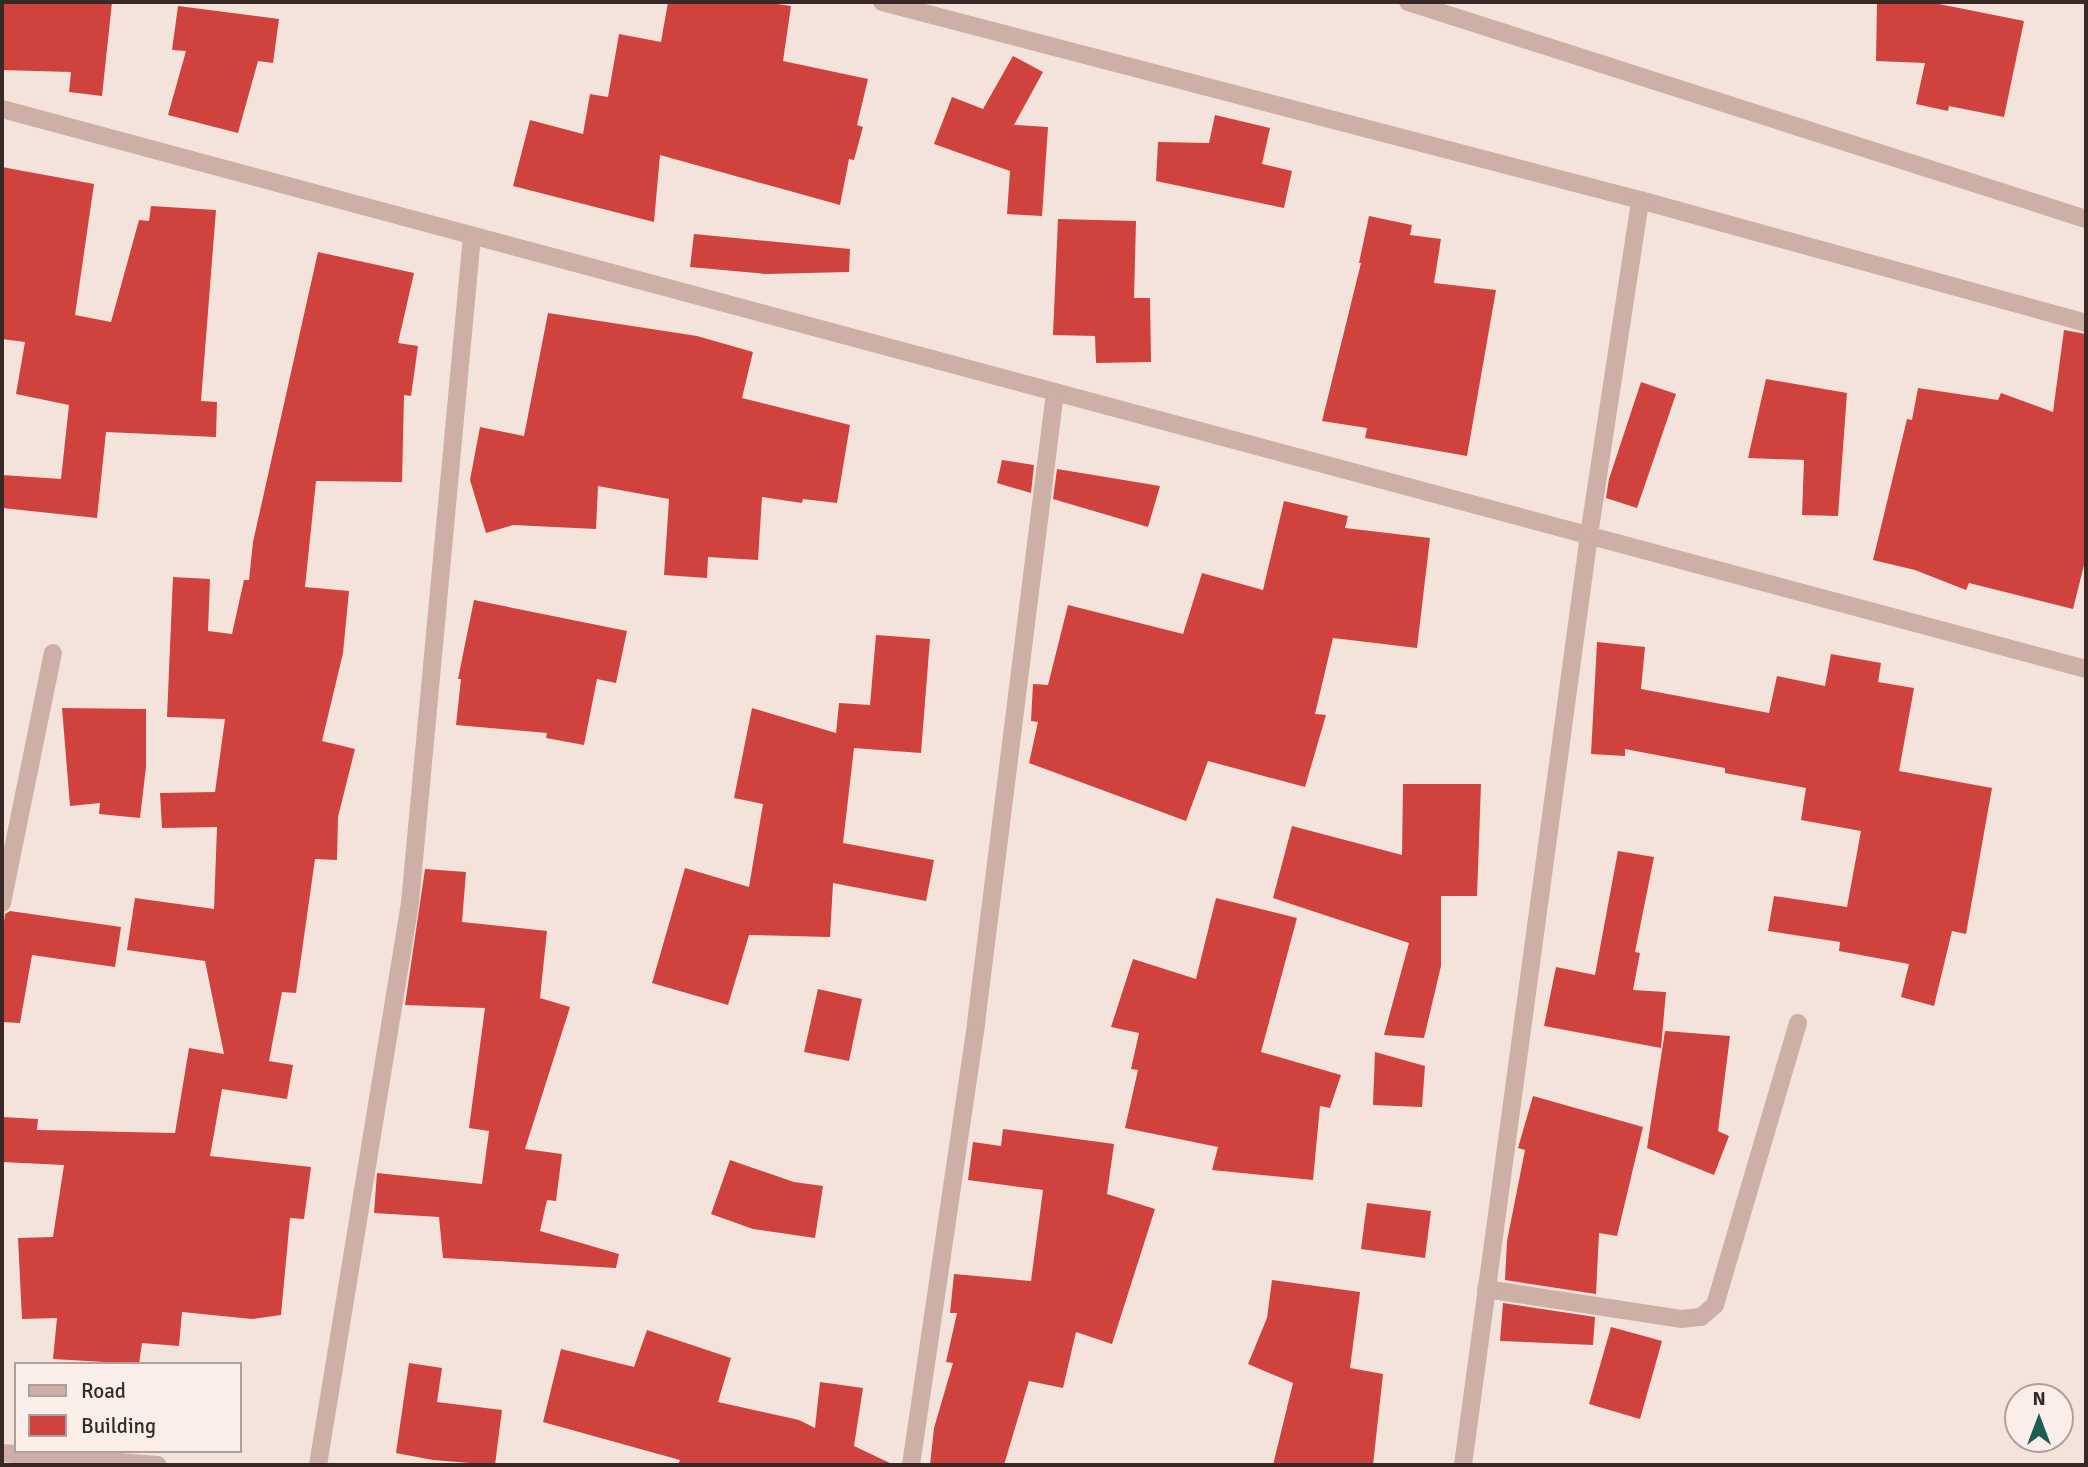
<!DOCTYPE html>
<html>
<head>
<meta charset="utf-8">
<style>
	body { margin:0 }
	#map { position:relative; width:2088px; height:1467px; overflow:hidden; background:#f4e3db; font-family:Signika,sans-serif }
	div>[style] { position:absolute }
	.building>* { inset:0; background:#cf423e }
	.minor>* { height:18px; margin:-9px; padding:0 9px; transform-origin:9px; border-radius:9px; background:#cdafa6 }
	span { translate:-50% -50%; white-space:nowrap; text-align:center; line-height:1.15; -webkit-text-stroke:7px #fbeee8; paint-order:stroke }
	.frame { position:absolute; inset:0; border:4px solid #382927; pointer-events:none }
	.legend { position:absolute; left:14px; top:1362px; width:228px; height:91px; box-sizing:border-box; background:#fbeee8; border:2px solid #ad9f9b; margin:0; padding:9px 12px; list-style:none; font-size:21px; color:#382927 }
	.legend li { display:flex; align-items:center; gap:14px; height:35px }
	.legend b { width:35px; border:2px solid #ad9f9b }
	.north { position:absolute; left:2004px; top:1383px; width:70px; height:70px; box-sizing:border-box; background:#fbeee8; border:2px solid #ad9f9b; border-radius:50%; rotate:0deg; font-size:19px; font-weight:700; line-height:28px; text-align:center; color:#382927 }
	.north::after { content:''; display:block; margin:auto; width:24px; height:32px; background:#1a5d53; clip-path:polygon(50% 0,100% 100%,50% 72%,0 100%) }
</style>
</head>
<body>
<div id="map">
	<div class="building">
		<i style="clip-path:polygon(2px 2px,112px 2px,102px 96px,69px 92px,71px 72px,2px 70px)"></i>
		<i style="clip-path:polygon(668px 2px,763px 2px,791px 6px,783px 61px,868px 79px,857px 125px,863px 127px,854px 160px,849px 159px,840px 205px,660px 155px,654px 222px,513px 186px,530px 120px,583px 134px,590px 94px,608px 97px,619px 34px,661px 42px)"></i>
		<i style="clip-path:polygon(1877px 2px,1929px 2px,2024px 21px,2004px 117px,1949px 106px,1948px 111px,1916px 104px,1925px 63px,1876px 61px)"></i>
		<i style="clip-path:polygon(178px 6px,279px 19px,273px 63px,258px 61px,238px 133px,168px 115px,186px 51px,172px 50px)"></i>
		<i style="clip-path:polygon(1013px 56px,1043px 72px,1014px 125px,1048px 127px,1042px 216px,1007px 214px,1010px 171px,934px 144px,952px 97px,983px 109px)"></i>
		<i style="clip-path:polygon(1215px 115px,1270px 128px,1262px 164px,1292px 171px,1284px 208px,1156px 181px,1158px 142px,1209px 143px)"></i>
		<i style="clip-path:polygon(2px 167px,94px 184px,75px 315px,111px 322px,139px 220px,149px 221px,151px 206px,216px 210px,201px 401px,217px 402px,216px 437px,106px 432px,97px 518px,2px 508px,2px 475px,61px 479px,69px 405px,16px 394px,25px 342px,2px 339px)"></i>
		<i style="clip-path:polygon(1369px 216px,1412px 225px,1410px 235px,1441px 239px,1434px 283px,1496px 290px,1467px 456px,1365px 438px,1367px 428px,1322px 421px,1361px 263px,1359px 263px)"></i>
		<i style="clip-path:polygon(1058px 219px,1136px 221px,1134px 298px,1150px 298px,1151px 362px,1096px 363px,1095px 336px,1053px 335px)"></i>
		<i style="clip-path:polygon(694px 234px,850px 249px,849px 272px,766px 274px,690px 267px)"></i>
		<i style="clip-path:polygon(318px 252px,414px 273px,398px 343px,418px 346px,411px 396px,404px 395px,402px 482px,316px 481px,305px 587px,349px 591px,343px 653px,322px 741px,355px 749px,338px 817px,337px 860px,315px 859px,296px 993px,282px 992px,269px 1061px,293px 1065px,287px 1099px,222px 1089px,210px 1156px,311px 1167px,304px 1219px,290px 1218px,281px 1315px,252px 1319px,182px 1312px,179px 1346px,142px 1343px,139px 1364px,53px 1359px,57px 1318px,22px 1319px,18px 1238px,53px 1237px,64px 1165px,2px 1162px,2px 1117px,38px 1119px,37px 1130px,175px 1133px,189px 1048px,224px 1054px,205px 961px,127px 950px,135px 898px,214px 909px,217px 827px,162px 828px,160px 793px,215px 792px,225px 719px,167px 717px,173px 577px,210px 579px,208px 631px,232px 634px,244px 580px,249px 580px,253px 542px)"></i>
		<i style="clip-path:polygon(548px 313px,697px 336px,753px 352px,742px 398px,850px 425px,837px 503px,803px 499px,802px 503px,762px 497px,758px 560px,708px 557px,707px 578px,664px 575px,669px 499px,598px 486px,596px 529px,513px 525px,486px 533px,470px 480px,480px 427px,524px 436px)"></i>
		<i style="clip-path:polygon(2064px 330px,2086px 334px,2086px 557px,2073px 609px,1969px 583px,1966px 590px,1915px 570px,1873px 560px,1907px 419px,1912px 420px,1918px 388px,1998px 400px,2001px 393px,2053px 412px)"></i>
		<i style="clip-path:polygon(1766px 379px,1847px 393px,1838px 516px,1802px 515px,1804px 460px,1748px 458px)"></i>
		<i style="clip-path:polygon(1641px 382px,1676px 394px,1637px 508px,1606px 498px,1609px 479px)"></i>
		<i style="clip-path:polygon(1002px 460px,1034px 465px,1031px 493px,997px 483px)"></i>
		<i style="clip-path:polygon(1057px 469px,1160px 486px,1148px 527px,1053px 499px)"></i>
		<i style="clip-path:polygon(1284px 501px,1348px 516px,1345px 528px,1430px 538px,1417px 648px,1333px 638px,1315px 714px,1326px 715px,1305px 787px,1208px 761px,1186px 821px,1029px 763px,1038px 722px,1031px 721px,1033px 684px,1048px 685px,1068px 605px,1183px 634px,1202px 573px,1263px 590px)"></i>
		<i style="clip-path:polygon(474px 600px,627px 631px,616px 683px,597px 679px,584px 745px,546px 738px,547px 733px,456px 725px,461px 679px,458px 679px)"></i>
		<i style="clip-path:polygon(876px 635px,930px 639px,921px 753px,854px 748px,843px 843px,934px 860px,926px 901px,833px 883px,830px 937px,749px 935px,728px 1005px,652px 983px,685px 868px,749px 887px,763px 804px,734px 798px,752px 708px,836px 733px,839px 703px,870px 705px)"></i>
		<i style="clip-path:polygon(1597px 642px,1645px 647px,1641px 689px,1769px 713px,1777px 676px,1825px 686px,1831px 654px,1881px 663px,1878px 682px,1914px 688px,1899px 771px,1992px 788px,1966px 934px,1952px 931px,1934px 1006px,1901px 997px,1909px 964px,1839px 951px,1840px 942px,1768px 931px,1774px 896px,1847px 907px,1861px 831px,1801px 820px,1806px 788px,1725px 773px,1725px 768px,1625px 749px,1625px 756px,1591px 754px)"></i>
		<i style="clip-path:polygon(62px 708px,146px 709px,146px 767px,140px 818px,99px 814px,100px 803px,70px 806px)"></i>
		<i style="clip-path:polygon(1403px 784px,1481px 784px,1477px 896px,1441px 896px,1441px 966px,1424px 1038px,1384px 1035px,1409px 943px,1273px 898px,1292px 826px,1402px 855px)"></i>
		<i style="clip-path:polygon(1618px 851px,1654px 857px,1635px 952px,1640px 953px,1633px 990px,1666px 992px,1661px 1048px,1544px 1026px,1556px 967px,1595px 975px)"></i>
		<i style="clip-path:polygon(425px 869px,466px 872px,462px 922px,547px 931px,540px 998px,570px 1007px,525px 1149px,562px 1154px,556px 1201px,547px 1200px,540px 1231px,619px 1254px,616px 1268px,443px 1258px,439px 1217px,374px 1213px,377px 1173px,482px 1184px,489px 1131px,469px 1128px,485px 1008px,405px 1005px)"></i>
		<i style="clip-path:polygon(1216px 898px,1297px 918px,1261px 1052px,1341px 1075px,1330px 1108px,1320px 1106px,1313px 1180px,1212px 1170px,1218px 1147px,1125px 1128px,1138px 1070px,1131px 1069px,1139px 1033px,1111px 1027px,1133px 959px,1196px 979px)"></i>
		<i style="clip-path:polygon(10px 911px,121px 927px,115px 967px,32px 955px,20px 1023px,2px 1022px,2px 938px,5px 914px)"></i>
		<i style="clip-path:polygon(818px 989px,862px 999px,849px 1061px,804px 1052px)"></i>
		<i style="clip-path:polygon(1665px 1031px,1730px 1036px,1718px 1131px,1729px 1136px,1714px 1175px,1647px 1148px)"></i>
		<i style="clip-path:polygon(1375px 1052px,1425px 1066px,1422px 1107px,1373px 1105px)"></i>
		<i style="clip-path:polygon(1533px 1096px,1643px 1127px,1617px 1236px,1599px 1233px,1596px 1294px,1505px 1280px,1507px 1241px,1525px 1150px,1518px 1148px)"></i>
		<i style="clip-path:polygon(1003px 1129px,1114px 1144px,1107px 1194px,1155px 1209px,1112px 1344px,1076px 1332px,1063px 1388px,1029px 1381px,1004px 1465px,930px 1465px,934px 1428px,953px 1363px,946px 1362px,957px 1313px,950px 1313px,954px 1274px,1031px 1281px,1043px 1190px,968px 1180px,973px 1142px,1001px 1146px)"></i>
		<i style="clip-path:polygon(730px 1160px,794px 1182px,823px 1186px,815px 1238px,753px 1229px,711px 1214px)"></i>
		<i style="clip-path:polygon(1367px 1203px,1431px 1211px,1425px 1258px,1361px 1249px)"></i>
		<i style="clip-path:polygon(1272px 1280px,1360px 1292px,1350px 1368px,1383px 1374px,1373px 1465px,1273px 1465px,1293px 1383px,1248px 1364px,1267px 1318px)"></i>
		<i style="clip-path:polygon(1503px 1303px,1595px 1317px,1593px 1345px,1500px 1341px)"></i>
		<i style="clip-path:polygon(1611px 1327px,1662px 1341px,1640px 1419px,1589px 1404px)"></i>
		<i style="clip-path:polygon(647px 1330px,731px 1358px,718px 1402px,799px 1420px,815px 1428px,820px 1382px,863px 1388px,854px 1446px,894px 1465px,678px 1465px,680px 1460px,543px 1422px,561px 1349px,634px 1367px)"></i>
		<i style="clip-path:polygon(409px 1363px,442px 1368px,437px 1402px,502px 1410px,495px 1465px,433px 1460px,396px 1453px)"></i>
	</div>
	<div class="minor">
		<i style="left:882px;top:2px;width:783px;rotate:14.64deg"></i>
		<i style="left:1640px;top:200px;width:463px;rotate:15.4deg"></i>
		<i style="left:1408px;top:2px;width:712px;rotate:17.75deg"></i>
		<i style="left:2px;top:109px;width:2158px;rotate:15.04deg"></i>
		<i style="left:2px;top:903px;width:255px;rotate:-78.5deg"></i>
		<i style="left:1486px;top:1289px;width:197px;rotate:8.7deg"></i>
		<i style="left:1681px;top:1319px;width:20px;rotate:-6deg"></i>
		<i style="left:1701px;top:1317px;width:18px;rotate:-41deg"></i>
		<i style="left:1715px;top:1305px;width:294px;rotate:-73.6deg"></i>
		<i style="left:2px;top:1453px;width:156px;rotate:4.4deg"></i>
		<i style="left:318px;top:1465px;width:569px;rotate:-80.7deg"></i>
		<i style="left:410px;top:903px;width:670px;rotate:-84.69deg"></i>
		<i style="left:911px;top:1465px;width:447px;rotate:-81.6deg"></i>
		<i style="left:976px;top:1023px;width:636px;rotate:-82.86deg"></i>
		<i style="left:1463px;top:1465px;width:938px;rotate:-82.28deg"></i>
		<i style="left:1589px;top:535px;width:339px;rotate:-81.3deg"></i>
	</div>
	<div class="frame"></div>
	<ul class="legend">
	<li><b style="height:9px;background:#cdafa6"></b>Road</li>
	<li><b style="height:19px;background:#cf423e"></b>Building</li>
	</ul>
	<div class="north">N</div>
</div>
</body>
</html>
